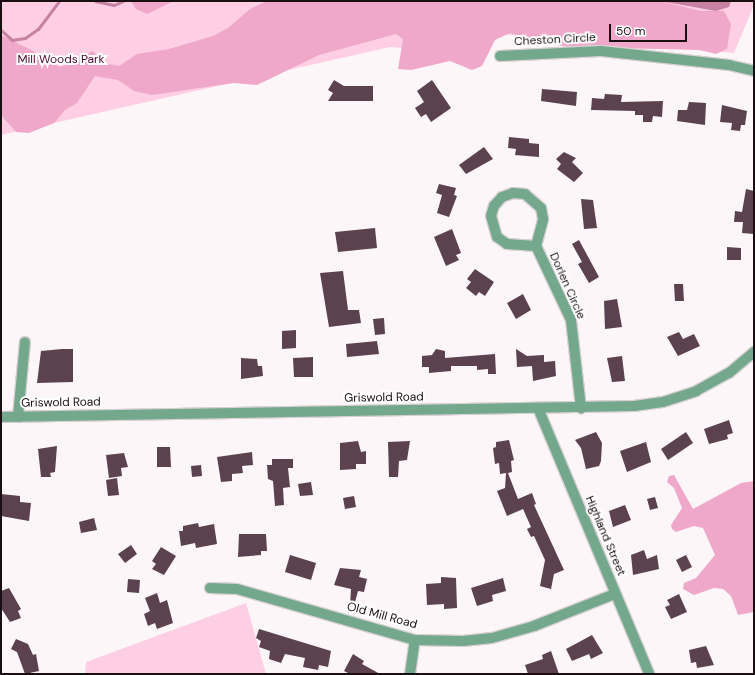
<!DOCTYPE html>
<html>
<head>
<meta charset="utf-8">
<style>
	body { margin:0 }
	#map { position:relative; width:755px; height:675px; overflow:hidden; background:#fcf6f9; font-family:"DM Sans",sans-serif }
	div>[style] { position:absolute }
	.green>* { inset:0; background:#fecfe4 }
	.forest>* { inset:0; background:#efa8c9 }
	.water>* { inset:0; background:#c782a2 }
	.stream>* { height:3px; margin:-1.5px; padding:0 1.5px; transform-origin:1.5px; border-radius:1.5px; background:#c782a2 }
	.building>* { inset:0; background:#5c424e }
	.roads { filter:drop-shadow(1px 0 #d8d1d4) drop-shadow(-1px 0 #d8d1d4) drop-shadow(0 1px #d8d1d4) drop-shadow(0 -1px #d8d1d4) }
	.minor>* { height:10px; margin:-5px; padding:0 5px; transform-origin:5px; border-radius:5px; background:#74a88c }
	span { translate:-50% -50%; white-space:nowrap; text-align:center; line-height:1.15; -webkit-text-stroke:4px #fff; paint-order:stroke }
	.street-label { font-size:12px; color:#190f13 }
	.park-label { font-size:12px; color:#4a0c30 }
	.frame { position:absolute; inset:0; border:2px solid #190f13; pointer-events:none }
	.scale { position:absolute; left:609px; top:24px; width:78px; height:18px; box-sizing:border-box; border:2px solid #190f13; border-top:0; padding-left:5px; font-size:12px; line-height:14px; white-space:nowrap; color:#190f13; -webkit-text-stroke:3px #fff; paint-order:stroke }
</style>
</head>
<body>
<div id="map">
	<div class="green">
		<i style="clip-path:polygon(1px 1px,754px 1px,754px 5px,734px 53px,498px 34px,479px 54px,390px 47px,1px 135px)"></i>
		<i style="clip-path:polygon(246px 603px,266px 674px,85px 674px,86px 662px)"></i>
	</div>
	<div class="forest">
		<i style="clip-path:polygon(131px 1px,174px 1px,147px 14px,136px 9px)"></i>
		<i style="clip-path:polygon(267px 1px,660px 1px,701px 11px,724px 11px,731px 24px,727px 49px,716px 54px,700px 50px,569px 47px,537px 42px,510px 33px,495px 40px,482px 66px,472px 70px,450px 61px,411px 70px,398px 69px,403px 39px,396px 34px,319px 55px,257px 85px,234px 83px,152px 95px,134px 91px,118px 80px,95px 76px,77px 103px,65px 110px,54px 123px,29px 133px,16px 132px,1px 115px,1px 35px,43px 56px,59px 67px,73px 63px,92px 51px,109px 64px,119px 66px,137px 54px,169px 49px,213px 36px,228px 28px,250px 9px)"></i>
		<i style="clip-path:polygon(674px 475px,693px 509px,741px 483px,754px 481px,754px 612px,738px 615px,731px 596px,723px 589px,714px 588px,694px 595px,683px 589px,684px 583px,696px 578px,715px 555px,703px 528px,694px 526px,676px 532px,672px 529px,671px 525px,682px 508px,674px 488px,667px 482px,669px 476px)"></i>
	</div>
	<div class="water">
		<i style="clip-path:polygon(660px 1px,731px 1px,729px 7px,716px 11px)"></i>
	</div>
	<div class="stream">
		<i style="left:95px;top:1px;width:19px;rotate:12deg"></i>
		<i style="left:114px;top:5px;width:10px;rotate:-24deg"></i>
		<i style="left:1px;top:30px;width:15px;rotate:42deg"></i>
		<i style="left:12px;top:40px;width:13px;rotate:-9deg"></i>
		<i style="left:25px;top:38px;width:16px;rotate:-35deg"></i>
		<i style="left:38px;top:29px;width:35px;rotate:-53deg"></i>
	</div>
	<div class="building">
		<i style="clip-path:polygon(334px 80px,344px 86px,373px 86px,373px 101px,328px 101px,333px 93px,328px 90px)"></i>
		<i style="clip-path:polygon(432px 80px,451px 108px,431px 122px,426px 114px,421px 117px,415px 108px,424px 102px,417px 91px)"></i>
		<i style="clip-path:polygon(542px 89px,577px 92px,576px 106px,541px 101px)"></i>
		<i style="clip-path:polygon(605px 94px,622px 95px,621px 102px,663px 101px,662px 117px,653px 116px,652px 122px,643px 122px,643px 115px,635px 115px,635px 111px,591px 110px,592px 98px,604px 99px)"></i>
		<i style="clip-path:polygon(689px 102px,706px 103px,705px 125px,677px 121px,678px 110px,687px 110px)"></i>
		<i style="clip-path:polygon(722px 105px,747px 111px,745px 125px,741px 125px,740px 131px,731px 130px,732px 123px,720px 122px)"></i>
		<i style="clip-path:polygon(509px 137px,529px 139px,529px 143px,539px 144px,539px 157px,515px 155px,516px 149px,508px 148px)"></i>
		<i style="clip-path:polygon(484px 147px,493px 159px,466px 174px,459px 165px)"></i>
		<i style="clip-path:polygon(564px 152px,576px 158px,572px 162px,583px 173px,574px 182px,557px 169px,561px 164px,556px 159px)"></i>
		<i style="clip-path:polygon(439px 184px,456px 188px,454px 195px,457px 196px,449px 217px,437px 213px,442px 195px,436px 193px)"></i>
		<i style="clip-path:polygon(746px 189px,754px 191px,754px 234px,742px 233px,743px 222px,734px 222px,735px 211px,742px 212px)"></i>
		<i style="clip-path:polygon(581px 199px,593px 200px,597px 228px,584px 229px)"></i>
		<i style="clip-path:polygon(375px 228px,377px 248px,338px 252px,335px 232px)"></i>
		<i style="clip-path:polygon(452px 229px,461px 253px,456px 255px,459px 260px,446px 266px,434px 237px)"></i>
		<i style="clip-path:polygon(579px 240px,599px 277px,589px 283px,578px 264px,582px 262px,572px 244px)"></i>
		<i style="clip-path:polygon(727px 247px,741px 248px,741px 260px,727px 260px)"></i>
		<i style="clip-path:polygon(475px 269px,494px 282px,485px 296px,479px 292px,476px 296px,466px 288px,471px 282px,467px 279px)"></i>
		<i style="clip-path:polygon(343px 271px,348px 310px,359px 310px,361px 323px,329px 327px,320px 273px)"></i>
		<i style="clip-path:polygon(674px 284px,683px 284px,684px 301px,675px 301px)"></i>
		<i style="clip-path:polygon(523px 294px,531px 310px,516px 319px,507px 303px)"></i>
		<i style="clip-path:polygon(617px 299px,622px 327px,605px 329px,604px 301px)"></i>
		<i style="clip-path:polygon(384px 318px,385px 334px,375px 335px,373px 319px)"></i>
		<i style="clip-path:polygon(296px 330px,296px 348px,282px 349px,282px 331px)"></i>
		<i style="clip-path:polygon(679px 332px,683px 339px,694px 334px,700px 346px,678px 356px,667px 337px)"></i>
		<i style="clip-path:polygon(377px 341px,379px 354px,347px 357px,346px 344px)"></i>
		<i style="clip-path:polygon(62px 349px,73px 349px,73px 382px,37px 383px,41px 351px)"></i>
		<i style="clip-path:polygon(436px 349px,445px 351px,445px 358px,495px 354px,496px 374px,488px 374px,488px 369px,477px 370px,477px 366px,451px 366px,451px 371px,429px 373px,429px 367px,422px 367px,422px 356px,432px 355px)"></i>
		<i style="clip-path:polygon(516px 349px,527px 356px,544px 355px,544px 362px,555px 361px,556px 376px,533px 381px,532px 366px,517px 367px)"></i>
		<i style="clip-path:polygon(622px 356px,625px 381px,612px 382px,607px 358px)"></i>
		<i style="clip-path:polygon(313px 357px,313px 377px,294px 377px,293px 358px)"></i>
		<i style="clip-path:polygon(241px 358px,257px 359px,258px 366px,262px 366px,263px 376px,241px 379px)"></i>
		<i style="clip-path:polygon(729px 420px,733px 433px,727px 435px,728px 439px,709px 444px,704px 429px)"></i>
		<i style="clip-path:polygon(596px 432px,602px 443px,601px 461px,599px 466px,586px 469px,581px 448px,575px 440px)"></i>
		<i style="clip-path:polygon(686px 432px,693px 443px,668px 460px,661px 449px)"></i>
		<i style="clip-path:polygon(509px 440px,514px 460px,511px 461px,512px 472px,508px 473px,518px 499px,532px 493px,536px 504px,534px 505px,564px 570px,554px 574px,551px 589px,540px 586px,545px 560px,534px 536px,531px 537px,527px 529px,531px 527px,523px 509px,507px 516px,497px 491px,505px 488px,506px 473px,500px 474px,499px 463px,495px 464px,493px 448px,496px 447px,496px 442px)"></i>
		<i style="clip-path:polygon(358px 441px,361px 452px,366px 451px,366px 464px,356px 464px,356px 469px,340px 470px,340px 443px)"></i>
		<i style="clip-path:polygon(410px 441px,407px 460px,399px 461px,398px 477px,389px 477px,388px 442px)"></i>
		<i style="clip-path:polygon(646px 442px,651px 462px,627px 472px,620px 451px)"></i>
		<i style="clip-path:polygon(57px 446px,55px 472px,50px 473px,51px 477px,41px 477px,38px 449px)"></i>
		<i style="clip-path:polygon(157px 447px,170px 447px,171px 467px,157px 467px)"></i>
		<i style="clip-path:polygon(252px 452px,253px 465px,242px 466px,243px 473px,232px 474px,232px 481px,221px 482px,217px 457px)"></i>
		<i style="clip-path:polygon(124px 453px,128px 467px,121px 468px,122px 476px,109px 478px,106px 455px)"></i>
		<i style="clip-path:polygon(272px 459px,293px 459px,293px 468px,288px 468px,290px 487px,283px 488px,284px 505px,275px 506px,273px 481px,268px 479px,267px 465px,272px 465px)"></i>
		<i style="clip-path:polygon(201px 465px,202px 476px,192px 477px,191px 466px)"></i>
		<i style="clip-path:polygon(117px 478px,119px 495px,108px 496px,106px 480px)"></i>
		<i style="clip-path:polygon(311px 482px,313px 495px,300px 496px,298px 484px)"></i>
		<i style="clip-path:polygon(1px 494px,20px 496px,20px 502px,31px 503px,29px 521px,1px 516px)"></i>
		<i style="clip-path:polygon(354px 496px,356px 507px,345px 509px,343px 498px)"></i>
		<i style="clip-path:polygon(655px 497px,658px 508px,650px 510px,647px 499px)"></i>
		<i style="clip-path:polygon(625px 505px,631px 520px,613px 527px,609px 511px)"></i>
		<i style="clip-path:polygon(94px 518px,97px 530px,81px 533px,79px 522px)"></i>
		<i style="clip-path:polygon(198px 523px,199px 527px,214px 524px,217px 544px,196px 548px,195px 543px,181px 546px,179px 531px,183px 531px,183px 526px)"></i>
		<i style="clip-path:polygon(239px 534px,266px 534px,267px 551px,261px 551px,261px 555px,238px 557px)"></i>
		<i style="clip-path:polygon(131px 545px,137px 554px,125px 563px,118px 554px)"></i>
		<i style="clip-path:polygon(161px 547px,176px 556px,164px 575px,152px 569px,156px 564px,152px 561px)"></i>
		<i style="clip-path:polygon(644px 550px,647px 559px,657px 555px,659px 569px,633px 575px,631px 555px)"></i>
		<i style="clip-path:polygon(290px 555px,316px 563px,311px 580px,285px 572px)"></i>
		<i style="clip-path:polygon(686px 555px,692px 567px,682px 572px,676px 560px)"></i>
		<i style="clip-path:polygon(340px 568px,361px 570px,359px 577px,367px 579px,364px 592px,358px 591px,354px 606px,350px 605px,351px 589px,334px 585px)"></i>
		<i style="clip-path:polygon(441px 577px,456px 578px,457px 608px,444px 609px,444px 604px,427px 605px,426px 584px,441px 583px)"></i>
		<i style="clip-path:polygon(503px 578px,506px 591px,492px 595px,493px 601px,477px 606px,471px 588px)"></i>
		<i style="clip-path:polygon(128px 579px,140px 580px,139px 593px,127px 592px)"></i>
		<i style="clip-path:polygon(9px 588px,21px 609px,18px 611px,21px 618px,10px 622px,1px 608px,1px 591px)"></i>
		<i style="clip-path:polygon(157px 593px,160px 603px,167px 600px,173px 623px,157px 629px,155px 623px,148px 626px,144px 614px,150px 611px,145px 598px)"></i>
		<i style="clip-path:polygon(679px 594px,687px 612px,671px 619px,665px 607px,670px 605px,667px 600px)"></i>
		<i style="clip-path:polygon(259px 629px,331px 651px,328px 667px,319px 665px,318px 670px,303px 667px,305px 658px,285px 654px,281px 663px,269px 659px,270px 651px,259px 647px,261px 641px,256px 638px)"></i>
		<i style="clip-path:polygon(592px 635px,603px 653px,591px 659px,589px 654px,572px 661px,566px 649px)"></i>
		<i style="clip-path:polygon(16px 639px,28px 644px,33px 655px,36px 654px,39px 671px,25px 674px,17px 652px,11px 649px)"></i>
		<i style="clip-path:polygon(706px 646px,714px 665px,697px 668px,696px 662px,691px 663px,689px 650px)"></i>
		<i style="clip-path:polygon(551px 651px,559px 674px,528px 674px,525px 665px,543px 659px,542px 655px)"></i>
		<i style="clip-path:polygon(353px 654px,364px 661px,362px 664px,380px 674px,350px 674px,344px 671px)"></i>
	</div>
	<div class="roads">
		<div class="minor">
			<i style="left:500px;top:56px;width:101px;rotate:-2.8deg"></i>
			<i style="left:601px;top:51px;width:129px;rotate:6.2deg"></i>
			<i style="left:729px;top:65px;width:26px;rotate:13deg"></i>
			<i style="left:536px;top:246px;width:28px;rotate:-75deg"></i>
			<i style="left:543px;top:219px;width:11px;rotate:-100deg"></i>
			<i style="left:541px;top:208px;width:21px;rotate:-139deg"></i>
			<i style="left:525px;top:194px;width:12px;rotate:-175deg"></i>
			<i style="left:513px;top:193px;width:12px;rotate:160deg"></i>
			<i style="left:502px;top:197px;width:12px;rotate:132deg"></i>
			<i style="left:494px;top:206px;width:10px;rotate:107deg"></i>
			<i style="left:491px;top:216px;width:22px;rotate:74deg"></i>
			<i style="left:497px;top:237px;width:12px;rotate:35deg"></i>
			<i style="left:507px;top:244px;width:29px;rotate:4deg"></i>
			<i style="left:536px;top:246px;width:82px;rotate:64.7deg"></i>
			<i style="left:571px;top:320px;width:89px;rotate:83.5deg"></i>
			<i style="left:538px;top:408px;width:288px;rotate:67.3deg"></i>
			<i style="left:1px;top:417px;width:633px;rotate:-1deg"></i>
			<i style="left:634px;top:406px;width:29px;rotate:-8deg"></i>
			<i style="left:663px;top:402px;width:35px;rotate:-18deg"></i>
			<i style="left:696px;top:391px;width:38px;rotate:-29deg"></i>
			<i style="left:729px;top:373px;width:33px;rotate:-40deg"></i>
			<i style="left:18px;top:417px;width:75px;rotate:-84.7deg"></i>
			<i style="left:210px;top:588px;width:27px;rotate:2deg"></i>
			<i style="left:237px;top:589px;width:185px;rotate:16deg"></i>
			<i style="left:415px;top:640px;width:48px;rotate:1.2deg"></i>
			<i style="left:463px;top:641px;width:29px;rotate:-6deg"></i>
			<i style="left:492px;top:638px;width:44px;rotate:-15.9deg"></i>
			<i style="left:534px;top:626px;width:87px;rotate:-21.6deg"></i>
			<i style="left:410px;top:674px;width:34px;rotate:-82deg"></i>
		</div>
	</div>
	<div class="street-label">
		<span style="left:555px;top:40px;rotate:-3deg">Cheston Circle</span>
		<span style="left:567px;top:286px;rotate:66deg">Dorlen Circle</span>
		<span style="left:384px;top:398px;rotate:-1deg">Griswold Road</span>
		<span style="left:61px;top:403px;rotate:-1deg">Griswold Road</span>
		<span style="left:605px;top:536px;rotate:67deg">Highland Street</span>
		<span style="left:382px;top:616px;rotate:15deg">Old Mill Road</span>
	</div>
	<div class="park-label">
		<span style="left:61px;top:60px">Mill Woods Park</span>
	</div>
	<div class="frame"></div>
	<div class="scale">50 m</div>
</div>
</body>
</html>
